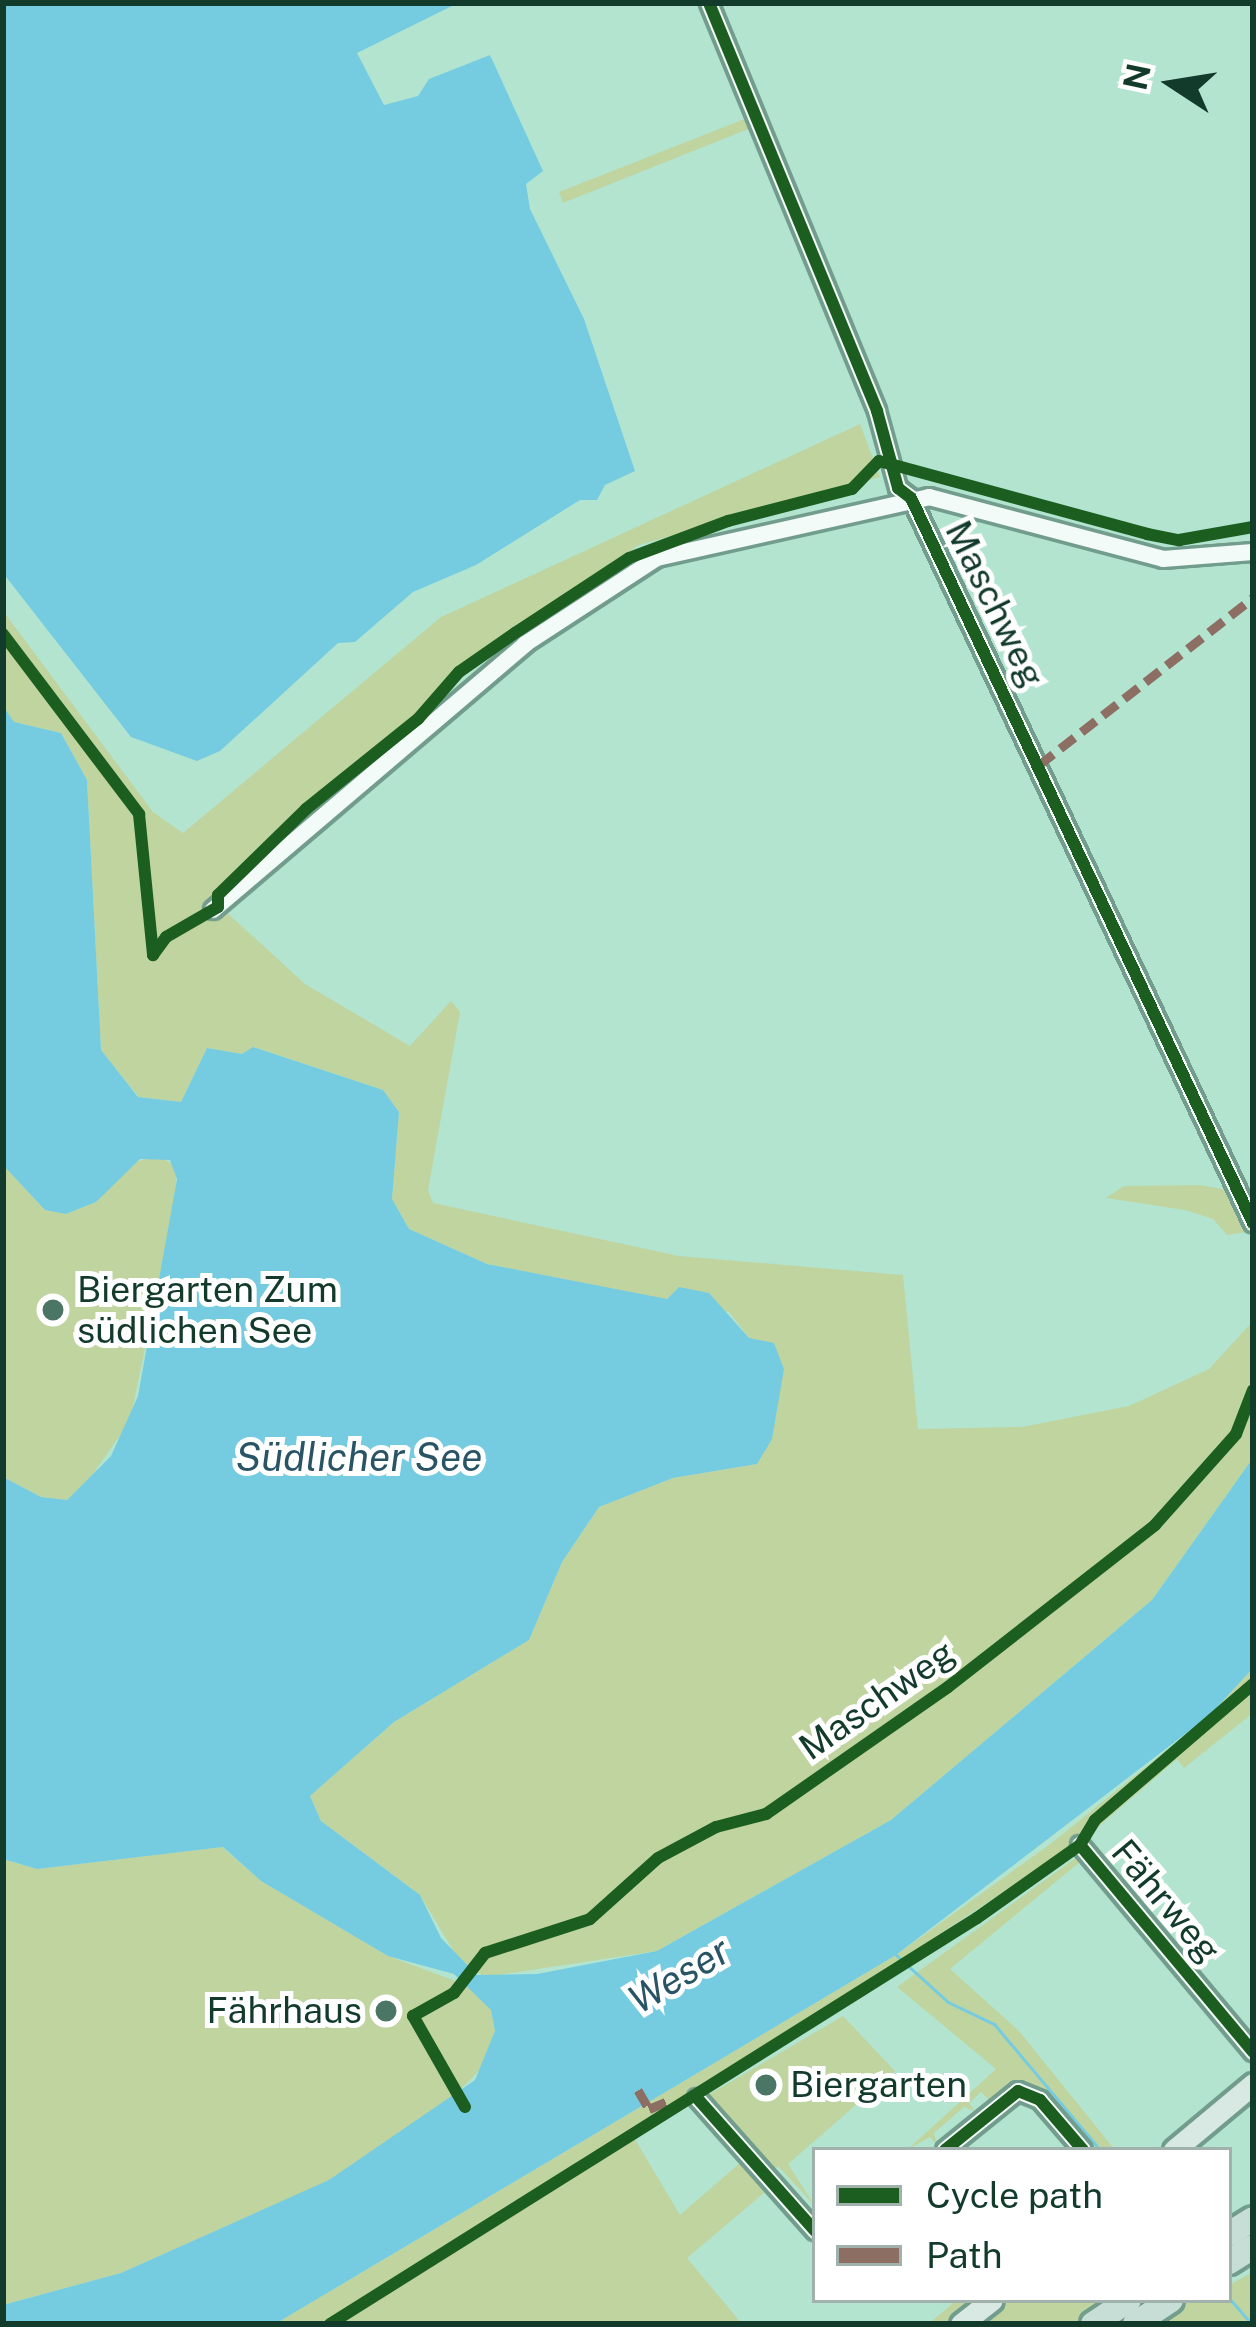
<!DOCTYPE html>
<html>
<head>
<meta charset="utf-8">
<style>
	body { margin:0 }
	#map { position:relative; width:1256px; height:2327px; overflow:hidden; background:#b2e4d0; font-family:"Public Sans",sans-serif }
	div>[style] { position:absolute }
	.green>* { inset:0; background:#c0d4a0 }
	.water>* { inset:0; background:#75cce1 }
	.stream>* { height:3px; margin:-1.5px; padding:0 1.5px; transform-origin:1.5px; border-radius:1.5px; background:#75cce1 }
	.roads { filter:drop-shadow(3px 0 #729d8d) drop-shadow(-3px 0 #729d8d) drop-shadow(0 3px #729d8d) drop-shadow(0 -3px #729d8d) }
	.minor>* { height:16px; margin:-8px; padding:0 8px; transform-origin:8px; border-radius:8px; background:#f3fbf8 }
	.major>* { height:21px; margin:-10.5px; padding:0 10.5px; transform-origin:10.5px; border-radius:10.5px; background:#d8e9e3 }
	.highway>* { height:24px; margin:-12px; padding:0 12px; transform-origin:12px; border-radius:12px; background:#c6ded5 }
	.quiet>* { height:9px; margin-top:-4.5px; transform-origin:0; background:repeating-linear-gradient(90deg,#8d6e63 0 18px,transparent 0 27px) }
	.cycleway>* { height:12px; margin:-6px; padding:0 6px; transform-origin:6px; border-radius:6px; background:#1b5e20 }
	.dots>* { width:33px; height:33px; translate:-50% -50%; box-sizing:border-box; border:6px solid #fff; border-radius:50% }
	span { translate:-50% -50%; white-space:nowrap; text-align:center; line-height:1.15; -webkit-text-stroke:10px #fff; paint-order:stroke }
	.street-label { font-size:36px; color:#133b2c }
	.poi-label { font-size:36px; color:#133b2c }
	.left { translate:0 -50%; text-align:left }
	.right { translate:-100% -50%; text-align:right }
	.water-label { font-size:39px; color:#295465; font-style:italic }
	.frame { position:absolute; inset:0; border:6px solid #133b2c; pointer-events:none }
	.legend { position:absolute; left:812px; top:2147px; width:420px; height:156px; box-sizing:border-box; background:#fff; border:3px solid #a1b1ab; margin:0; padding:15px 21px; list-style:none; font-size:36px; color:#133b2c }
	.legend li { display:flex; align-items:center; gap:24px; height:60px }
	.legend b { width:60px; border:3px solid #a1b1ab }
	.north { position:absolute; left:1112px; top:24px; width:120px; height:120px; -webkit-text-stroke:9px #fff; paint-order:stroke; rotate:282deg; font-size:33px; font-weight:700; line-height:48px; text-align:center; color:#133b2c }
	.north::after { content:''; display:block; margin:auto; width:42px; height:54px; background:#133b2c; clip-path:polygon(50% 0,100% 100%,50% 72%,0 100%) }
</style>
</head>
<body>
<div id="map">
	<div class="green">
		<i style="clip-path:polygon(747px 118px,751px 128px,563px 203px,559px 192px)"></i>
		<i style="clip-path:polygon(860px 424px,880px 477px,639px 545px,459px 667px,420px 712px,287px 821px,211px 898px,305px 984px,410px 1046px,451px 1001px,460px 1012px,428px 1190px,433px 1203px,679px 1256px,903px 1275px,918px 1429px,1022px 1427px,1129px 1406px,1209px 1369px,1253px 1321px,1253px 1458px,1152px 1600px,891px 1820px,657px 1951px,485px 1977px,460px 1962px,420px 1895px,321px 1821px,310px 1796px,394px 1722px,529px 1640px,562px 1562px,599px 1507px,673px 1478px,757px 1464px,749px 1338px,729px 1312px,487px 1264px,409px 1229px,392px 1199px,399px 1112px,383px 1090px,254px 1047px,242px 1054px,207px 1048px,181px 1102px,139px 1097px,101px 1051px,87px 780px,61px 733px,13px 722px,3px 706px,3px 611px,153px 812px,183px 833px,441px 617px)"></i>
		<i style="clip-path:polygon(159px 1156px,175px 1166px,177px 1194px,130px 1421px,81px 1491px,67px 1500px,41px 1497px,3px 1477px,3px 1165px,45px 1210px,66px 1214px,96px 1202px,130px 1163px)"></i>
		<i style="clip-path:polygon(1200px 1185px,1253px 1195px,1253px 1231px,1227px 1235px,1213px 1219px,1185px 1210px,1106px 1198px,1124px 1186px)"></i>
		<i style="clip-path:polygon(1253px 1668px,1253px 1713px,1184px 1768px,1177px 1759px,1084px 1839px,633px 2136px,680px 2215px,741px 2162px,694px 2105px,703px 2098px,843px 2016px,895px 2071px,788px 2164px,815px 2206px,778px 2166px,770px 2174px,777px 2182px,687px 2258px,742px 2324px,275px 2324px,896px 1955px,1053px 1842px,1210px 1715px)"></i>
		<i style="clip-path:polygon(222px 1847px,261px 1881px,388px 1956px,469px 1986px,491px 2010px,495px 2031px,483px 2067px,432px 2117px,329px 2181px,121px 2273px,3px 2305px,3px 1859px,37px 1869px)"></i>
		<i style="clip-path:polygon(1077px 1857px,1081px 1861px,950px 1969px,1019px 2031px,1115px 2150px,1087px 2150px,1026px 2087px,991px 2102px,981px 2092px,969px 2103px,975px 2111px,964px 2107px,934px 2133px,937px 2145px,930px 2137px,907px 2150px,996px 2069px,897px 1987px)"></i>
		<i style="clip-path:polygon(1253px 2272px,1253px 2324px,928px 2324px,957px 2300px,1229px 2300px,1229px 2285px)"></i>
	</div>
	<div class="water">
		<i style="clip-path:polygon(3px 3px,458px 3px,357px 53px,384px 105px,418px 96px,429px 79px,490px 55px,543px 171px,526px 184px,530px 209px,584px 319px,635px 471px,605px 485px,597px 500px,580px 500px,476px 565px,413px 592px,355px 642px,338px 643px,220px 751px,197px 761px,131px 737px,3px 573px)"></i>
		<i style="clip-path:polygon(3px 706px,14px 722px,61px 733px,87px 780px,101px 1050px,138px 1097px,181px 1102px,207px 1048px,242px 1054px,253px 1047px,383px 1090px,399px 1112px,392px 1199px,409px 1229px,487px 1264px,667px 1299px,679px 1287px,709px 1293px,749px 1338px,774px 1343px,784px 1369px,772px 1439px,757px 1464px,673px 1478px,599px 1507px,562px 1562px,529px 1640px,394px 1722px,310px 1796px,321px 1821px,420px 1895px,441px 1938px,477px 1975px,537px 1974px,657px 1951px,891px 1820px,1152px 1600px,1253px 1458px,1253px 1668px,1210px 1715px,896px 1955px,275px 2324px,3px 2324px,3px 2305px,121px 2273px,329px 2180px,475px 2080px,495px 2031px,491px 2010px,454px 1974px,388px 1956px,261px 1881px,223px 1847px,37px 1869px,3px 1859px,3px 1477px,41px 1497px,67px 1500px,111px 1456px,138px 1396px,177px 1179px,170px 1160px,140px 1159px,96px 1202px,66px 1214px,45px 1210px,3px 1165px)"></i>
	</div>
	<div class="stream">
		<i style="left:894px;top:1953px;width:73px;rotate:42.2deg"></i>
		<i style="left:948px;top:2002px;width:51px;rotate:25.6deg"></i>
		<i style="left:994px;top:2024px;width:165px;rotate:49.9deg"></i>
		<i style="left:1229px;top:2298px;width:35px;rotate:49deg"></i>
	</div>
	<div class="roads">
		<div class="minor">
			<i style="left:709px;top:3px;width:441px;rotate:67.6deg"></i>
			<i style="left:877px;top:411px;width:80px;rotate:74.7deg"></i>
			<i style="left:898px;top:488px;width:16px;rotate:38deg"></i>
			<i style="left:911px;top:498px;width:802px;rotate:64.75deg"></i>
			<i style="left:213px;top:910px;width:410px;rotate:-40.4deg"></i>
			<i style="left:525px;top:644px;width:158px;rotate:-33.1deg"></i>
			<i style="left:657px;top:558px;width:279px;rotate:-12.6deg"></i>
			<i style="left:929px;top:497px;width:242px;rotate:14.8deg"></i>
			<i style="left:1163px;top:559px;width:90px;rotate:-4.4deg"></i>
			<i style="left:1080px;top:1845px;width:270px;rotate:50.1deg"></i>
			<i style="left:697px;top:2098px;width:178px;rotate:48.4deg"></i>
			<i style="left:945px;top:2150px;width:94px;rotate:-38.9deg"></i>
			<i style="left:1018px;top:2091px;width:24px;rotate:22deg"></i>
			<i style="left:1040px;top:2100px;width:66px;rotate:49.3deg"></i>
		</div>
		<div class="major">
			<i style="left:1174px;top:2150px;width:103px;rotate:-39.9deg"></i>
			<i style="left:961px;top:2324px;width:39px;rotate:-38deg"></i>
		</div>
		<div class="highway">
			<i style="left:1229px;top:2234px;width:28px;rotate:-32deg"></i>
			<i style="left:1229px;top:2262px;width:28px;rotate:-32deg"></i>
			<i style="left:1093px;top:2324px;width:43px;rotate:-33.7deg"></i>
			<i style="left:1135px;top:2324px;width:43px;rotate:-33.7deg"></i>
		</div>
	</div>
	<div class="quiet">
		<i style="left:1039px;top:765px;width:271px;rotate:-38deg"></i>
		<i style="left:638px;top:2090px;width:22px;rotate:60deg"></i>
		<i style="left:649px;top:2109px;width:21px;rotate:-23deg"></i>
	</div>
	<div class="cycleway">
		<i style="left:709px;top:3px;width:441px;rotate:67.6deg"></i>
		<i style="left:877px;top:411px;width:80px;rotate:74.7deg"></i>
		<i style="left:898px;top:488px;width:16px;rotate:38deg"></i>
		<i style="left:911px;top:498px;width:802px;rotate:64.75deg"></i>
		<i style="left:3px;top:634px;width:226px;rotate:52.9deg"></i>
		<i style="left:139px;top:814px;width:142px;rotate:84.3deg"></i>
		<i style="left:153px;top:955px;width:22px;rotate:-54deg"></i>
		<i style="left:166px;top:937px;width:60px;rotate:-30deg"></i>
		<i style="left:218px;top:907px;width:12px;rotate:-90deg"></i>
		<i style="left:218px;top:895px;width:123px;rotate:-44.3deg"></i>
		<i style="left:306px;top:809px;width:144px;rotate:-38.8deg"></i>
		<i style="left:418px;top:719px;width:62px;rotate:-48.9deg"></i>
		<i style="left:459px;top:672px;width:68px;rotate:-34.9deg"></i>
		<i style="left:515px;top:633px;width:136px;rotate:-33.3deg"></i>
		<i style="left:629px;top:558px;width:106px;rotate:-20.5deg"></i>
		<i style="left:728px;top:521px;width:128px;rotate:-14.5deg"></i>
		<i style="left:852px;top:489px;width:39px;rotate:-46deg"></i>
		<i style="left:879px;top:461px;width:278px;rotate:15.2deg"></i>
		<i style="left:1147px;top:534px;width:33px;rotate:11deg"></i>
		<i style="left:1179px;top:540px;width:75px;rotate:-10deg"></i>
		<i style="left:1080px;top:1845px;width:270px;rotate:50.1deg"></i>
		<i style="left:697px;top:2098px;width:178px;rotate:48.4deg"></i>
		<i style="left:465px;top:2107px;width:105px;rotate:-119.7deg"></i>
		<i style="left:413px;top:2016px;width:47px;rotate:-29.3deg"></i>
		<i style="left:454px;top:1993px;width:51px;rotate:-52.2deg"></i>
		<i style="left:485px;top:1953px;width:110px;rotate:-17.9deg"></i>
		<i style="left:590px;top:1919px;width:91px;rotate:-41.9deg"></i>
		<i style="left:658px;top:1858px;width:66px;rotate:-28.1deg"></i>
		<i style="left:716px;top:1827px;width:52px;rotate:-14.6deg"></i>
		<i style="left:766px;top:1814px;width:222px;rotate:-34.9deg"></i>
		<i style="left:948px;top:1687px;width:263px;rotate:-38deg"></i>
		<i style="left:1155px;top:1525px;width:122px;rotate:-48.3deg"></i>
		<i style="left:1236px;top:1434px;width:47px;rotate:-68.9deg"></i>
		<i style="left:945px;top:2150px;width:94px;rotate:-38.9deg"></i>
		<i style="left:1018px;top:2091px;width:24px;rotate:22deg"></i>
		<i style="left:1040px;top:2100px;width:66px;rotate:49.3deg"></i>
		<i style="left:330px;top:2324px;width:764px;rotate:-32.11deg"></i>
		<i style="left:977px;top:1918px;width:126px;rotate:-35.3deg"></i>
		<i style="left:1080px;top:1845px;width:29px;rotate:-59deg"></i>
		<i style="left:1095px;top:1820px;width:208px;rotate:-40.7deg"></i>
	</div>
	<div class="dots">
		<i style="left:53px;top:1310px;background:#4b7665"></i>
		<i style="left:386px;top:2011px;background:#4b7665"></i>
		<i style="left:766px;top:2085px;background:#4b7665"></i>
	</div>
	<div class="street-label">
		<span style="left:995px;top:604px;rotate:64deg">Maschweg</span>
		<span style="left:877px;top:1700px;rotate:-35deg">Maschweg</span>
		<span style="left:1166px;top:1901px;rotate:50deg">Fährweg</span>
	</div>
	<div class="poi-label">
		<span class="left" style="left:77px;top:1310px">Biergarten Zum<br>südlichen See</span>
		<span class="right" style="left:362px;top:2011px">Fährhaus</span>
		<span class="left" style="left:790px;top:2085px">Biergarten</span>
	</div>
	<div class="water-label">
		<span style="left:359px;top:1457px">Südlicher See</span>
		<span style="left:679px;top:1975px;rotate:-31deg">Weser</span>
	</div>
	<div class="frame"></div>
	<ul class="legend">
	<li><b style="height:15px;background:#1b5e20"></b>Cycle path</li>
	<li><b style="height:15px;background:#8d6e63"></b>Path</li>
	</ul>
	<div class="north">N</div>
</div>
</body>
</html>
